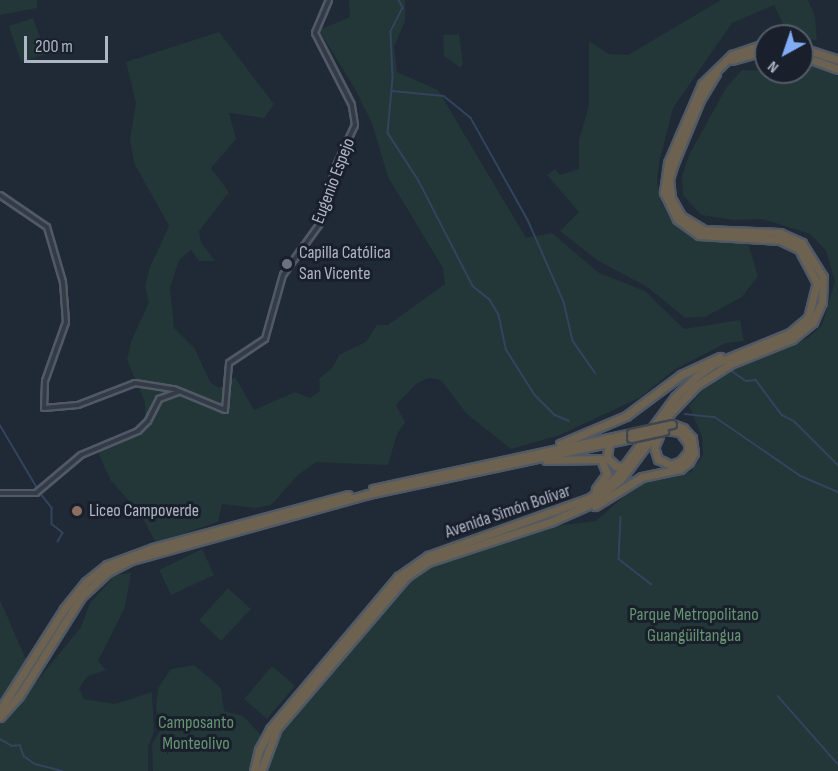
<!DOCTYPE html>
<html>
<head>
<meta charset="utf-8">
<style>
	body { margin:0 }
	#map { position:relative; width:838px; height:771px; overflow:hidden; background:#202936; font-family:"Sofia Sans Condensed",sans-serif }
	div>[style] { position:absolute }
	.green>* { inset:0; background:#233638 }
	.stream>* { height:1.5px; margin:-0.75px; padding:0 0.75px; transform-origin:0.75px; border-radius:0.75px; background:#33445e }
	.roads { filter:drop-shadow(2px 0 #515965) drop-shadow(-2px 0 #515965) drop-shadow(0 2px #515965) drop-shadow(0 -2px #515965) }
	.minor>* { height:4px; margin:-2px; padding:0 2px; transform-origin:2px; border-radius:2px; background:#333b47 }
	.highway>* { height:7px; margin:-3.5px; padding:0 3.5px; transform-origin:3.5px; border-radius:3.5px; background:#6d6250 }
	.bridges { filter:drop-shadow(2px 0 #3e4651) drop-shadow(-2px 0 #3e4651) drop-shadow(0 2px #3e4651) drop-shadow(0 -2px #3e4651) }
	.highway-bridge>* { height:7px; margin:-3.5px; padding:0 3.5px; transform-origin:3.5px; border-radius:3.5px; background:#6d6250 }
	.dots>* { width:16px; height:16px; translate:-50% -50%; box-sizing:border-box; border:3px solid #19202b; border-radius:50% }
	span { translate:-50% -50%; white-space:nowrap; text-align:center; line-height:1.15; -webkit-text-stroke:6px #19202b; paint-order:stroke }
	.street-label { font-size:18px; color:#adb6c4 }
	.poi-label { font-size:18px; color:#adb6c4 }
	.left { translate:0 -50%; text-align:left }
	.park-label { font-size:18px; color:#669371 }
	.north { position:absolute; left:754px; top:24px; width:60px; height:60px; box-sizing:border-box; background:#19202b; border:2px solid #545c68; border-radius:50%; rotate:220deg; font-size:16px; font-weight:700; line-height:24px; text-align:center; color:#adb6c4 }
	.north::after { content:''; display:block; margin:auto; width:21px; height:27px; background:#80acf5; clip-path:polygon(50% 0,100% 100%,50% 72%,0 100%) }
	.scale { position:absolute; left:24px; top:36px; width:84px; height:27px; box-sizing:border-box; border:3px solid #adb6c4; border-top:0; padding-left:8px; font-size:18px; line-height:21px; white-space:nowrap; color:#adb6c4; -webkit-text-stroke:4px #19202b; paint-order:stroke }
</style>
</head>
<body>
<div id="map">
	<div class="green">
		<i style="clip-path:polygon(0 0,37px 0,37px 8px,0 15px)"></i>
		<i style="clip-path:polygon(349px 0,405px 0,405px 21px,394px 47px,397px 72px,438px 90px,526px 238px,552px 233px,599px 273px,645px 291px,684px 329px,740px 320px,744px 341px,726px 343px,674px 370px,641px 397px,560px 435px,511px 449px,466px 413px,441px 380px,428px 378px,416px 384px,396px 405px,405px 422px,397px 434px,388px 465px,316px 462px,298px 475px,271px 505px,256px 508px,222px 504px,218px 522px,156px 543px,140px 513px,111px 481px,99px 455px,98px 444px,131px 431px,145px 419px,145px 402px,127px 360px,131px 342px,149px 302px,145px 286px,150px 267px,169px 226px,134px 163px,130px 140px,136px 103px,126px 62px,219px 32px,274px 104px,264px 118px,229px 113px,236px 139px,211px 168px,229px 192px,199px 231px,201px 242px,215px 261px,199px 261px,191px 250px,179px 260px,170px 288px,174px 328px,195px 349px,210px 382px,219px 388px,235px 377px,254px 410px,295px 392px,310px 398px,320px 391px,319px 379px,332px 368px,339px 355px,366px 342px,377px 325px,388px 325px,445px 284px,443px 268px,388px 177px,372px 123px,355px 89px,319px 30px,350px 17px)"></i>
		<i style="clip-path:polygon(721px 0,808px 0,815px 16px,817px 41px,787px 32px,774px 5px,732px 23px,673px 108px,659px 163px,657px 182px,661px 202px,670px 219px,696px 240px,748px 243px,758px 276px,742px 297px,705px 317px,685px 318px,649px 288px,597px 260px,560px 231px,579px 212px,547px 175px,555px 169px,560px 175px,579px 169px,579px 140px,589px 106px,589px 41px,609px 54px,628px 55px)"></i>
		<i style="clip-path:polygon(33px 18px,46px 54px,21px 62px,9px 26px)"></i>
		<i style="clip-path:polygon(459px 34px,463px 63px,461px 68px,444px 56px,443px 35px)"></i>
		<i style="clip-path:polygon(802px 62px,838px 76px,838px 771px,267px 771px,269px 756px,284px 726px,411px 580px,431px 566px,464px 554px,555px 526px,596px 521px,639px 483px,691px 472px,703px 455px,702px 436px,689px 406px,706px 386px,735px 369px,808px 338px,822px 325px,835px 282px,826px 250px,810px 234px,763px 219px,734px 220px,701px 215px,683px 195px,682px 176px,689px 155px,726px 88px,742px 70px,802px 72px)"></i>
		<i style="clip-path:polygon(202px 549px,214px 575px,171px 595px,159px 570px)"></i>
		<i style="clip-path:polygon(131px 573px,125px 607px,98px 661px,106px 670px,88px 676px,79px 688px,84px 699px,115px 704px,152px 692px,154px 732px,148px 747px,148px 771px,0 771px,0 600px,36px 682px,81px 627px,90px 603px,115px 575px)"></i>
		<i style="clip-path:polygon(228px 588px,251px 609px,221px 641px,199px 620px)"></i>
		<i style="clip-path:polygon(194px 665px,221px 688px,224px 711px,243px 716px,261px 735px,250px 771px,153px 771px,152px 744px,160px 730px,156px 706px,158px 688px,171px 669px)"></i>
		<i style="clip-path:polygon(272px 666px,295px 686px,267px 719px,244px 699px)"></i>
	</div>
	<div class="stream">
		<i style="left:399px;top:0;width:9px;rotate:63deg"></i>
		<i style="left:403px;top:8px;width:27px;rotate:117deg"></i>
		<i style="left:391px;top:32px;width:46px;rotate:87.5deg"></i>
		<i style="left:393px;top:78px;width:55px;rotate:95.2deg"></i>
		<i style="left:388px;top:133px;width:57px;rotate:57.1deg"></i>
		<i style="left:419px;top:181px;width:118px;rotate:62.8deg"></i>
		<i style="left:473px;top:286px;width:22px;rotate:39deg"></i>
		<i style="left:490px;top:300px;width:17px;rotate:59deg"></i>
		<i style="left:499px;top:315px;width:35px;rotate:78deg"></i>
		<i style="left:506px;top:349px;width:54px;rotate:57.8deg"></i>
		<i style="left:535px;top:395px;width:28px;rotate:45deg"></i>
		<i style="left:555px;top:415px;width:15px;rotate:23deg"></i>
		<i style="left:392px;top:91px;width:52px;rotate:5.5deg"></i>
		<i style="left:444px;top:96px;width:35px;rotate:39deg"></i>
		<i style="left:471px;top:118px;width:117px;rotate:60.8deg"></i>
		<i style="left:528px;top:220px;width:90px;rotate:66.3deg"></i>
		<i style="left:564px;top:302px;width:40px;rotate:77deg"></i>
		<i style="left:573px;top:341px;width:39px;rotate:55deg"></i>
		<i style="left:729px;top:369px;width:21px;rotate:35deg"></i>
		<i style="left:746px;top:381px;width:10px;rotate:-6deg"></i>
		<i style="left:756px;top:380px;width:44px;rotate:53.4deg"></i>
		<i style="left:782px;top:415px;width:13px;rotate:27deg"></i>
		<i style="left:794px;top:421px;width:62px;rotate:45deg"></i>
		<i style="left:685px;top:414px;width:30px;rotate:6deg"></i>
		<i style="left:715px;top:417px;width:104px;rotate:34.5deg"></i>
		<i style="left:801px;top:476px;width:40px;rotate:23.4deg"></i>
		<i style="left:0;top:425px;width:74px;rotate:59.3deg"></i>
		<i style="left:41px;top:494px;width:18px;rotate:52deg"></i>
		<i style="left:52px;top:508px;width:16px;rotate:90deg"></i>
		<i style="left:52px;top:524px;width:14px;rotate:39deg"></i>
		<i style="left:63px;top:533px;width:10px;rotate:119deg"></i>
		<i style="left:621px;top:517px;width:42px;rotate:92.7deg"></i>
		<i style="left:619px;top:559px;width:41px;rotate:38deg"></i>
		<i style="left:778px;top:696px;width:91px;rotate:48.6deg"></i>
		<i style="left:0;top:739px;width:14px;rotate:30deg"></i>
		<i style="left:12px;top:746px;width:8px;rotate:-7deg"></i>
		<i style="left:20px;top:745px;width:12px;rotate:70deg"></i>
		<i style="left:24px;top:756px;width:14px;rotate:36deg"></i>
		<i style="left:35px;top:764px;width:29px;rotate:14deg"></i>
	</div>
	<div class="roads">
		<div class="minor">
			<i style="left:0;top:195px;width:57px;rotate:34.2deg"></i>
			<i style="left:47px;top:227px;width:57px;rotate:73.8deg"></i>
			<i style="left:63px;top:282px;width:40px;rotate:85.7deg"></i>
			<i style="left:66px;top:322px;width:63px;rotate:109.6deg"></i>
			<i style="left:45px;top:381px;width:27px;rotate:92deg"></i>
			<i style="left:44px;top:408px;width:34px;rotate:-5deg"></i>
			<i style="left:78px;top:405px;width:61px;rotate:-21.1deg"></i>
			<i style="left:135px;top:383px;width:39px;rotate:9deg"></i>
			<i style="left:174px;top:389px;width:55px;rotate:22.4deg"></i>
			<i style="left:225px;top:410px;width:47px;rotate:-85.1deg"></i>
			<i style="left:229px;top:363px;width:43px;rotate:-33.7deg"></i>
			<i style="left:265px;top:339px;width:66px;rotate:-74.3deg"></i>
			<i style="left:283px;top:275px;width:67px;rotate:-54.2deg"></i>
			<i style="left:322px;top:221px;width:55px;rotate:-76.2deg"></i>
			<i style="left:335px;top:168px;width:47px;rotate:-65.1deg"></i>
			<i style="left:355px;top:125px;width:20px;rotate:-99deg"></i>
			<i style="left:352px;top:105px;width:81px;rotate:-117.2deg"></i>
			<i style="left:315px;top:33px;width:36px;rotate:-67deg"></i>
			<i style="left:0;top:493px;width:36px"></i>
			<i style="left:36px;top:493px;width:59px;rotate:-40.2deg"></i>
			<i style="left:81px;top:455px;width:62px;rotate:-22.8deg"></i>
			<i style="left:138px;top:431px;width:14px;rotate:-45deg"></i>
			<i style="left:148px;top:421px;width:25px;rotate:-63deg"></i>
			<i style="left:159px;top:399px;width:20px;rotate:-20deg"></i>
		</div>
		<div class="highway">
			<i style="left:802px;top:48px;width:38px;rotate:18deg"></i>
			<i style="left:802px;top:56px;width:38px;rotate:20deg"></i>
			<i style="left:732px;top:60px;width:35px;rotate:-16deg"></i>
			<i style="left:659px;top:436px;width:12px;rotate:114deg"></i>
			<i style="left:654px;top:447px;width:13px;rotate:72deg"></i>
			<i style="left:658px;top:459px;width:14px;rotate:25deg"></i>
			<i style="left:671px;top:465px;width:11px;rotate:-22deg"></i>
			<i style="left:681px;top:461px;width:11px;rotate:-52deg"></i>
			<i style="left:688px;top:452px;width:9px;rotate:-90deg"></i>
			<i style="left:688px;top:443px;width:14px;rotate:-126deg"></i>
			<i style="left:680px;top:432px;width:14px;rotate:-172deg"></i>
			<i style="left:609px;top:443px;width:15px;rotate:98deg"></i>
			<i style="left:607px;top:458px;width:12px;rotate:42deg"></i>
			<i style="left:616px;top:466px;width:8px;rotate:7deg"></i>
			<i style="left:560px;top:444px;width:72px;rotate:-23deg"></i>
			<i style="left:626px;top:416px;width:69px;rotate:-36.7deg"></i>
			<i style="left:681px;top:375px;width:43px;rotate:-24.8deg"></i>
			<i style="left:546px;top:460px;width:55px;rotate:-1deg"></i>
			<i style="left:601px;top:459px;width:16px;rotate:68deg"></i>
			<i style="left:607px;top:474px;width:19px;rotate:126deg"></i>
			<i style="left:373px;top:489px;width:264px;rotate:-12.2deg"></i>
			<i style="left:595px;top:506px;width:55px;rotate:-31.7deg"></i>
			<i style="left:642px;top:477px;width:39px;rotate:-12deg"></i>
			<i style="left:680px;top:469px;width:11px;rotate:-38deg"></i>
			<i style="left:689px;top:462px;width:10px;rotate:-61deg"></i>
			<i style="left:694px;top:453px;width:15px;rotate:-98deg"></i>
			<i style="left:692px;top:438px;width:13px;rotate:-132deg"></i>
			<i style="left:683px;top:428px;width:12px;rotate:-160deg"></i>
			<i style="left:0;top:710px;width:120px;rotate:-57.6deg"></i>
			<i style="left:64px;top:609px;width:35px;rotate:-51deg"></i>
			<i style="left:86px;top:582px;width:27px;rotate:-39deg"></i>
			<i style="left:107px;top:565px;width:49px;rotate:-20.3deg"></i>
			<i style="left:153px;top:548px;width:202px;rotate:-15.2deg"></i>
			<i style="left:0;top:717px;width:28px;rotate:-48deg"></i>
			<i style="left:19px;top:696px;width:117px;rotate:-57.9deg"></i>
			<i style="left:81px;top:597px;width:37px;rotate:-43deg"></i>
			<i style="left:108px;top:572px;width:27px;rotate:-27deg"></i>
			<i style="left:132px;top:560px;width:245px;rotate:-15.6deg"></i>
			<i style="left:368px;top:494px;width:269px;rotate:-12deg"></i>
			<i style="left:254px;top:771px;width:22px;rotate:-77deg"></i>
			<i style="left:259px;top:750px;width:24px;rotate:-62deg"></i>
			<i style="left:270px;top:729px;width:199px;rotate:-49.9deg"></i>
			<i style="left:398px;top:577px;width:37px;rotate:-35deg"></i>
			<i style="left:428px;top:556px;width:172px;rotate:-19.7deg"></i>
			<i style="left:590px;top:498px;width:33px;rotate:-39deg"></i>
			<i style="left:616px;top:477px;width:99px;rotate:-53.6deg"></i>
			<i style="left:675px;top:397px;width:30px;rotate:-44deg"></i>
			<i style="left:697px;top:376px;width:21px;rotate:-35deg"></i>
			<i style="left:714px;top:364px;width:82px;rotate:-22.2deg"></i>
			<i style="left:790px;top:333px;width:23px;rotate:-40deg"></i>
			<i style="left:808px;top:318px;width:36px;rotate:-76deg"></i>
			<i style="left:817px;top:283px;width:38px;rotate:-118deg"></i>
			<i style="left:799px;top:249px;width:21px;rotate:-155deg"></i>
			<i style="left:780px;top:240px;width:81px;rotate:-176.5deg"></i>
			<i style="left:699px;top:235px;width:27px;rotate:-144deg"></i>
			<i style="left:677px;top:219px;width:30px;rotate:-116deg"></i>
			<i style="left:664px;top:192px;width:29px;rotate:-82deg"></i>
			<i style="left:668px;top:163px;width:86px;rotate:-66.7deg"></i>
			<i style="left:702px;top:84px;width:42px;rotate:-44deg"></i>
			<i style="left:732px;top:55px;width:36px;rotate:-19deg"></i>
			<i style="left:261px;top:771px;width:46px;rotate:-69.6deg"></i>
			<i style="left:277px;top:728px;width:200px;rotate:-49.5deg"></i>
			<i style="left:407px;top:576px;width:25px;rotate:-34deg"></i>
			<i style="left:428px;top:562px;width:128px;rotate:-18.2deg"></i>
			<i style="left:550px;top:522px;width:47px;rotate:-23.8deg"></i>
			<i style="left:593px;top:503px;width:37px;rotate:-41deg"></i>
			<i style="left:621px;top:479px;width:84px;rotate:-53.3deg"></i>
			<i style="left:671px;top:412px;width:37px;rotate:-46deg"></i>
			<i style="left:697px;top:385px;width:39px;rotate:-32deg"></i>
			<i style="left:730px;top:364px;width:67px;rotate:-22deg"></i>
			<i style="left:792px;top:339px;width:27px;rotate:-39deg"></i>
			<i style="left:813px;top:322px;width:22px;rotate:-66deg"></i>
			<i style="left:822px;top:302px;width:25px;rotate:-88deg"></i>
			<i style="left:823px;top:277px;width:40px;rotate:-122deg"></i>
			<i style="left:802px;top:243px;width:24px;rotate:-156deg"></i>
			<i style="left:780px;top:233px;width:76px;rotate:-177.7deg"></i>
			<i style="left:704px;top:230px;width:27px;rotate:-149deg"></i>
			<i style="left:681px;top:216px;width:21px;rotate:-119deg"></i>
			<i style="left:671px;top:198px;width:19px;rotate:-96deg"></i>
			<i style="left:669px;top:179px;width:17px;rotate:-73deg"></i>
			<i style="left:674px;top:163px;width:68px;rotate:-67.6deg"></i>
			<i style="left:700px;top:100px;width:31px;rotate:-59deg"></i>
		</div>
	</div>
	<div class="bridges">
		<div class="highway-bridge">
			<i style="left:631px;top:433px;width:42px;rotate:-12.4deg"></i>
			<i style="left:631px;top:438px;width:34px;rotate:-12deg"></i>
		</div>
	</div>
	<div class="dots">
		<i style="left:287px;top:264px;background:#6b7280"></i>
		<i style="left:77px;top:511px;background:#8d6e63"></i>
	</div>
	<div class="street-label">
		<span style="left:334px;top:181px;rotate:-69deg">Eugenio Espejo</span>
		<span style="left:508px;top:512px;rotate:-19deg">Avenida Simón Bolívar</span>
	</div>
	<div class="poi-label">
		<span class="left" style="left:299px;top:264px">Capilla Católica<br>San Vicente</span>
		<span class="left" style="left:89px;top:511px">Liceo Campoverde</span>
	</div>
	<div class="park-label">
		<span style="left:694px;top:626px">Parque Metropolitano<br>Guangüiltangua</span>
		<span style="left:196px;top:734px">Camposanto<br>Monteolivo</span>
	</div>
	<div class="north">N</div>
	<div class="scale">200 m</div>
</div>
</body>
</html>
